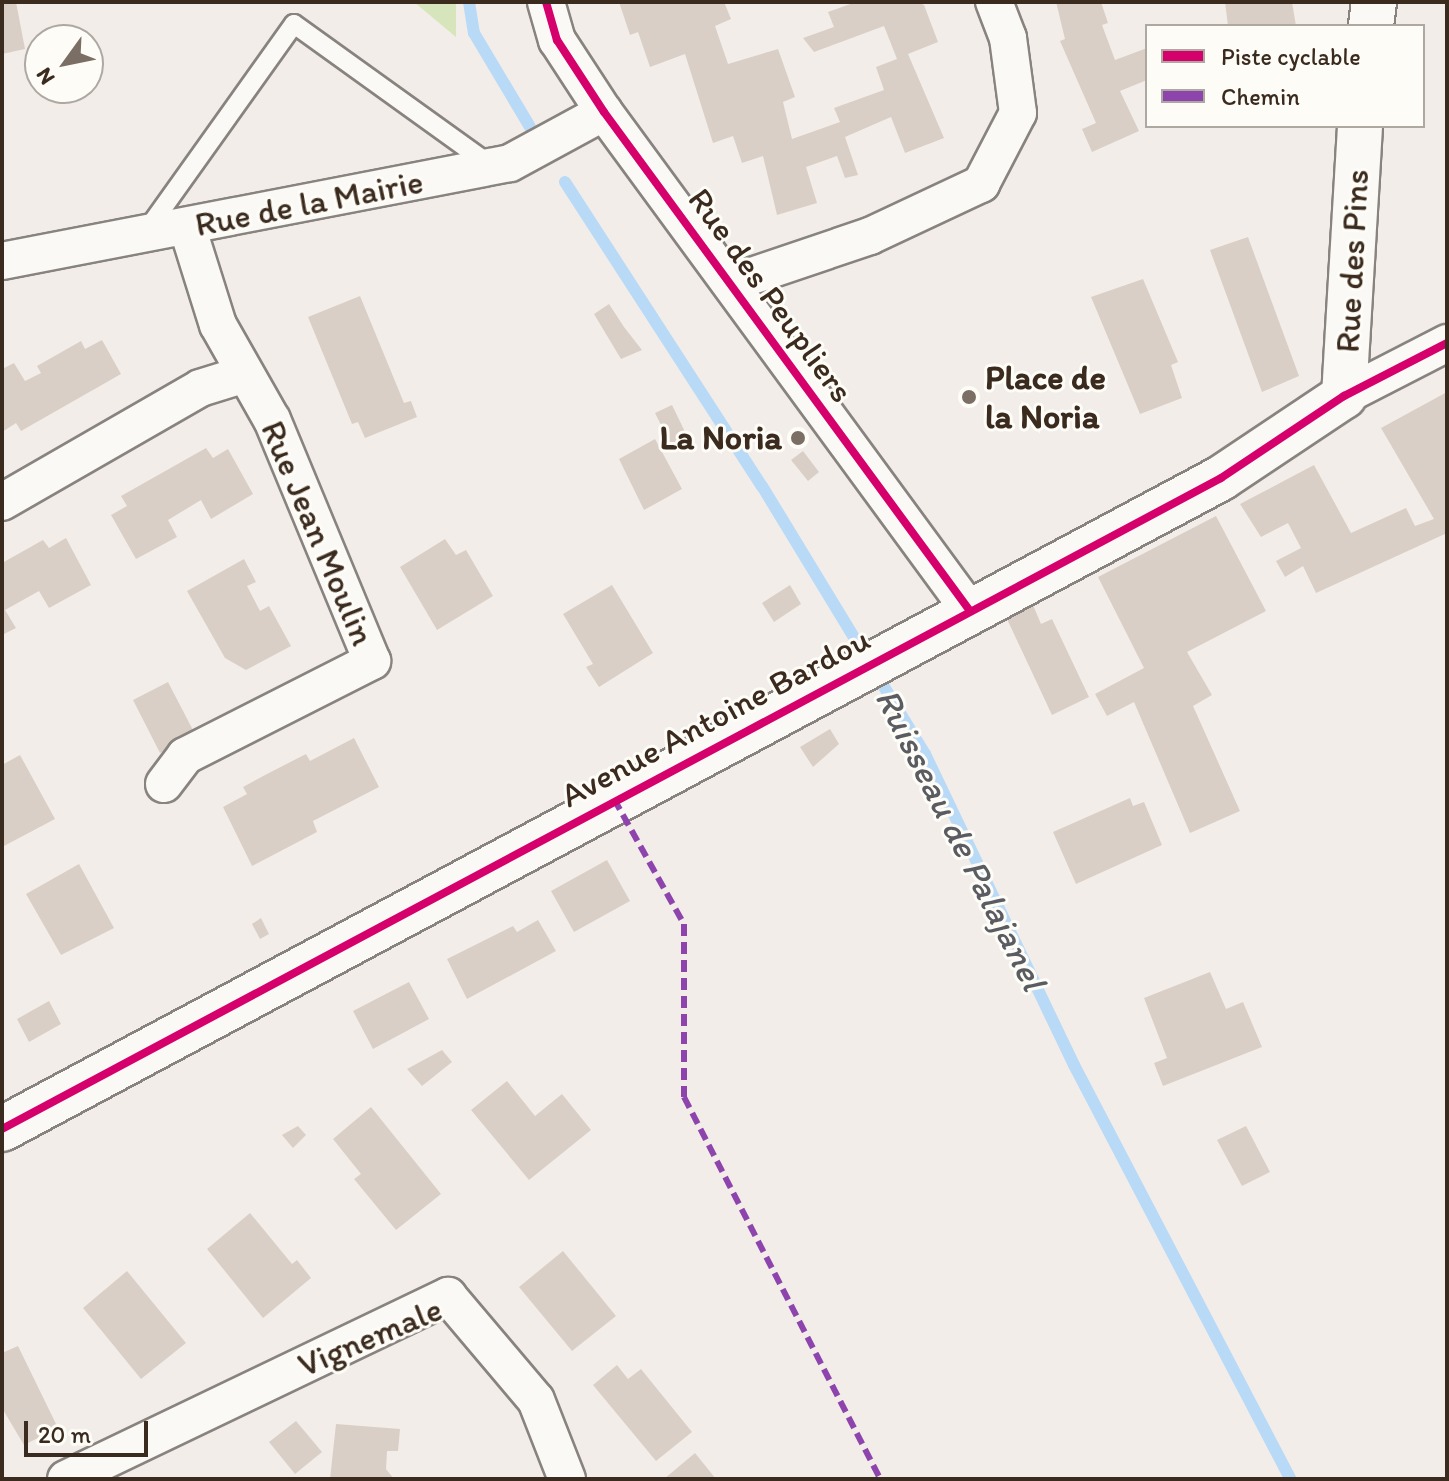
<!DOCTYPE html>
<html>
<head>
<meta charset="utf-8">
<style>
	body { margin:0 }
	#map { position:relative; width:1449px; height:1481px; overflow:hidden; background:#f2ede8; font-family:Itim,sans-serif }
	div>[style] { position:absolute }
	.green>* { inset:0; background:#d6e5bb }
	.stream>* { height:12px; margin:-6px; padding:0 6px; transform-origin:6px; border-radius:6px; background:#b9daf7 }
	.building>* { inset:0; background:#dacfc6 }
	.roads { filter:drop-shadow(2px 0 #88837e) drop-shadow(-2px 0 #88837e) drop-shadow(0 2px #88837e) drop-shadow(0 -2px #88837e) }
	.service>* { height:18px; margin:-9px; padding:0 9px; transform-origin:9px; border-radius:9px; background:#faf9f6 }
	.minor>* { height:36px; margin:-18px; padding:0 18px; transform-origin:18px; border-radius:18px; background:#faf9f6 }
	.tertiary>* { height:44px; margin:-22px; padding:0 22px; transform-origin:22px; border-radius:22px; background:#faf9f6 }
	.quiet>* { height:6px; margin-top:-3px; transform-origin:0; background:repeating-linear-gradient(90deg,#8e44ad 0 12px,transparent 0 18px) }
	.cycleway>* { height:8px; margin:-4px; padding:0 4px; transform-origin:4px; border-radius:4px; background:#d6006c }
	.dots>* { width:22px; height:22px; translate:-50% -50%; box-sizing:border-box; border:4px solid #fdfcf7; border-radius:50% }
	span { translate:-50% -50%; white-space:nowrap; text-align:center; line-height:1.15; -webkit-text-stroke:6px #fdfcf7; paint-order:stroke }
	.street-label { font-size:34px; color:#3b2a1e }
	.poi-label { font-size:34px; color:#3b2a1e; font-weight:700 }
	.left { translate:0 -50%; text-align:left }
	.right { translate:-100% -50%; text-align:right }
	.water-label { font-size:36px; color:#5a5c61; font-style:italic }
	.frame { position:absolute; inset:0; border:4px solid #3b2a1e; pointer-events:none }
	.legend { position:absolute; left:1145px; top:24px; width:280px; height:104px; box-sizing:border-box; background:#fdfcf7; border:2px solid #afa8a0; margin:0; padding:10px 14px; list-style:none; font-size:24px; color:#3b2a1e }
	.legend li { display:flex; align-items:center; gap:16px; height:40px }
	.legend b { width:40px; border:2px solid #afa8a0 }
	.north { position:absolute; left:24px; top:24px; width:80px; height:80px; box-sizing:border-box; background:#fdfcf7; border:2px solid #afa8a0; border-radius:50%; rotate:237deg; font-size:22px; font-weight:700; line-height:32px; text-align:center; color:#3b2a1e }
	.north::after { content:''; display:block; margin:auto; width:28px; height:36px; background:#7b6e65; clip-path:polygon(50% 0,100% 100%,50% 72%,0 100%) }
	.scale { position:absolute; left:24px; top:1421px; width:124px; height:36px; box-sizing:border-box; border:4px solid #3b2a1e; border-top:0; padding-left:10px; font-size:24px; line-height:28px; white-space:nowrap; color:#3b2a1e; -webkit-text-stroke:6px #fdfcf7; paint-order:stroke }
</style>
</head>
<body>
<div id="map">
	<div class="green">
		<i style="clip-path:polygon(414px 2px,456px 2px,456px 37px)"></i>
	</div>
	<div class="stream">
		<i style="left:469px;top:2px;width:31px;rotate:81deg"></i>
		<i style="left:474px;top:33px;width:109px;rotate:59.2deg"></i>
		<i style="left:565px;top:182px;width:362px;rotate:57.1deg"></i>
		<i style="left:762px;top:486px;width:314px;rotate:58.7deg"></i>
		<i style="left:925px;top:754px;width:345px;rotate:64.4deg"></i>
		<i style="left:1074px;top:1065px;width:467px;rotate:62.4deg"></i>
	</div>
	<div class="building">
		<i style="clip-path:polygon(2px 2px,16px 2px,25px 49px,2px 54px)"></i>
		<i style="clip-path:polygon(619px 2px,724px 2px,731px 19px,715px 26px,728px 64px,778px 49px,795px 97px,783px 102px,792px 139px,840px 122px,834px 108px,884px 90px,876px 67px,897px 59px,884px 26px,814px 52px,803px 38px,834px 27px,828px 12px,856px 2px,918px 2px,924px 5px,938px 42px,908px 54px,944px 138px,905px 153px,891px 117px,845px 137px,858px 175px,845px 178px,837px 156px,806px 167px,817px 203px,777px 215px,763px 156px,742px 163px,733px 136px,713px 143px,685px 54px,650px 67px,638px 32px,630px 35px)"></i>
		<i style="clip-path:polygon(1056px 2px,1101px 2px,1108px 23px,1102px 25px,1115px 60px,1147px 48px,1147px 80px,1120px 91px,1139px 131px,1092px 152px,1082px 129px,1096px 123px,1060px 41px,1065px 39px)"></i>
		<i style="clip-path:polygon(1225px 2px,1292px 2px,1296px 26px,1228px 26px)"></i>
		<i style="clip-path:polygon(1248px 237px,1299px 376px,1262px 392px,1210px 250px)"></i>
		<i style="clip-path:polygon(1143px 279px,1178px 362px,1171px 365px,1182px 398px,1140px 414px,1091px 297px)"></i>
		<i style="clip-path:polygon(360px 296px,404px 403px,411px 401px,417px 417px,365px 438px,358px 422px,352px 424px,308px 317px)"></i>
		<i style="clip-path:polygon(609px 304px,624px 327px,642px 350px,621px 359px,594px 314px)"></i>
		<i style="clip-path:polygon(102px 340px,121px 374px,21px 431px,16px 423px,2px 432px,2px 369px,14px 363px,25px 381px,41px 373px,37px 366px,81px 341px,85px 349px)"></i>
		<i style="clip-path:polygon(1447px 392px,1447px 533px,1316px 593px,1303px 566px,1285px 577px,1276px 561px,1301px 548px,1288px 523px,1261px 537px,1240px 504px,1314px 465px,1351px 533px,1406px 508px,1415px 526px,1434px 519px,1381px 428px)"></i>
		<i style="clip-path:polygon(672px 405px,690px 442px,674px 451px,655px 413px)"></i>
		<i style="clip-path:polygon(655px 439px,682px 489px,644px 510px,619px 459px)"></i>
		<i style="clip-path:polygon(206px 448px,213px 458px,228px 449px,253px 494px,211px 519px,201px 500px,168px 520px,177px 537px,136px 559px,111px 515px,127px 506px,121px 496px)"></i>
		<i style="clip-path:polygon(803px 451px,819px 472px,808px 481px,791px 460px)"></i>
		<i style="clip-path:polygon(1216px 516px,1266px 611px,1187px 652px,1212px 695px,1193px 706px,1240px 811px,1190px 833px,1134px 702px,1107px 716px,1095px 694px,1144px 668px,1098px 577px)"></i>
		<i style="clip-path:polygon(66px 538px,91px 585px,49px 608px,39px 591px,5px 610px,16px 628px,2px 635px,2px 563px,43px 540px,49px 548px)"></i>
		<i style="clip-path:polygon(445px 539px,456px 555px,466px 550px,493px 596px,437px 630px,400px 567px)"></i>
		<i style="clip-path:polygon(244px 559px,256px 582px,247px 586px,260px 611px,269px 606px,291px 646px,246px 670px,225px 658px,187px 591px)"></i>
		<i style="clip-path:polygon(612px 585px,653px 653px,599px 687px,586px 667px,593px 664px,563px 614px)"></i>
		<i style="clip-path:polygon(790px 585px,801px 604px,774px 622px,762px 603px)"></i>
		<i style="clip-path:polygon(1033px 605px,1041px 624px,1052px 619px,1089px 697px,1052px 715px,1007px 619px)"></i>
		<i style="clip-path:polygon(168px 682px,195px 734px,160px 753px,133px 700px)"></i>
		<i style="clip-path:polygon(830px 729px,839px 744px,813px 767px,800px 747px)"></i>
		<i style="clip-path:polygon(354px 738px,379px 787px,313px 821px,317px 832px,252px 866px,223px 807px,247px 794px,243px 787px,265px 775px,306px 754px,310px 761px)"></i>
		<i style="clip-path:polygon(20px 755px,55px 819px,2px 847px,2px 765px)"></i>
		<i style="clip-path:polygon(1130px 798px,1133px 806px,1144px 802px,1162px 845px,1076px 884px,1053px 832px)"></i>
		<i style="clip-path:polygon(607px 860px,630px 901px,574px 932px,551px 891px)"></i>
		<i style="clip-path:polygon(79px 864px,114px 928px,61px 955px,26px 894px)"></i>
		<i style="clip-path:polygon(261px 918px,269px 934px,260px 939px,252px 924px)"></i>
		<i style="clip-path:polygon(538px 920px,556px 951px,467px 999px,447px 959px,513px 926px,517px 932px)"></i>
		<i style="clip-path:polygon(1210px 972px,1226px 1009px,1243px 1002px,1262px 1047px,1163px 1086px,1154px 1063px,1167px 1058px,1144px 998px)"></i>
		<i style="clip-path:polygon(409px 982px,429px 1019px,373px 1049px,353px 1011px)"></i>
		<i style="clip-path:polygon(49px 1001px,61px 1024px,29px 1042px,17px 1019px)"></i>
		<i style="clip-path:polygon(442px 1050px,452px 1062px,422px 1086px,407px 1069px)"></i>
		<i style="clip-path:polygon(507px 1081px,535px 1116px,562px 1094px,591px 1130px,529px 1180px,471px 1110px)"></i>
		<i style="clip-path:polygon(371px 1107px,441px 1194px,396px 1230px,354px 1179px,361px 1174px,333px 1139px)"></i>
		<i style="clip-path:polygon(298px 1126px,306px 1135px,293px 1148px,282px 1135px)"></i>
		<i style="clip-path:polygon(1246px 1126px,1270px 1172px,1242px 1186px,1217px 1140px)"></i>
		<i style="clip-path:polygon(250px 1213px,292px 1264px,297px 1260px,311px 1278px,263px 1318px,207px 1249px)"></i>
		<i style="clip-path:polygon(563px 1251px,616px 1316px,572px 1351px,519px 1287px)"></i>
		<i style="clip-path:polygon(127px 1271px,186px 1343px,141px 1379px,83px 1308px)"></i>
		<i style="clip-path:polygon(18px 1346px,58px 1428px,24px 1445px,2px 1408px,2px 1353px)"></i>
		<i style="clip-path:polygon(617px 1365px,628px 1379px,641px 1369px,692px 1432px,656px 1461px,593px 1385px)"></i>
		<i style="clip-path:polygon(296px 1421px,322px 1452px,295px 1474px,269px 1442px)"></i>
		<i style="clip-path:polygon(336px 1424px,400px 1429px,398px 1451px,387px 1451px,386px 1469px,394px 1479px,330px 1479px)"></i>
		<i style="clip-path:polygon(695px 1453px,716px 1479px,664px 1479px)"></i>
	</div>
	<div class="roads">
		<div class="service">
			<i style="left:147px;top:230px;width:253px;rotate:-54.5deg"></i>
			<i style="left:294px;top:24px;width:241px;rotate:35.7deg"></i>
		</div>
		<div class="minor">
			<i style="left:546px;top:2px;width:40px;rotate:74deg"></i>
			<i style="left:557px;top:40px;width:86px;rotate:56.9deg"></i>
			<i style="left:604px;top:112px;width:619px;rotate:53.74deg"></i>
			<i style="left:2px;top:261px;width:517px;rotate:-10.92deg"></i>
			<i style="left:510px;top:163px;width:107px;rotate:-28.5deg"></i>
			<i style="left:731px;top:283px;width:147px;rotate:-18.7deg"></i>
			<i style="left:870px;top:236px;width:123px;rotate:-25.1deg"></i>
			<i style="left:981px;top:184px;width:80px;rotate:-62.5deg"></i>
			<i style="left:1018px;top:113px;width:76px;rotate:-97.6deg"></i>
			<i style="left:1008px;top:38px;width:39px;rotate:-111deg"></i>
			<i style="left:1344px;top:396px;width:116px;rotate:-27.2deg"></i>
			<i style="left:2px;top:502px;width:228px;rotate:-29.9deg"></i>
			<i style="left:200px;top:388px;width:44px;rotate:-17.2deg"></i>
			<i style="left:164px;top:784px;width:35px;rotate:-53deg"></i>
			<i style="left:185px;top:756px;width:210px;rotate:-26.9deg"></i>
			<i style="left:372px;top:661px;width:261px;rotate:-112.5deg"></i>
			<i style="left:272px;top:420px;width:109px;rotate:-119.6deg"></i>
			<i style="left:218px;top:325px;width:104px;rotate:-107.4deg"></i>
			<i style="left:66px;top:1479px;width:424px;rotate:-25.6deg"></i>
			<i style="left:448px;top:1296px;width:136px;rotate:49.8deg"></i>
			<i style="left:536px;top:1400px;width:85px;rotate:68.6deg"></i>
		</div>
		<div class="tertiary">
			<i style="left:1371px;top:26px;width:24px;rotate:-83deg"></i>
			<i style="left:2px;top:1129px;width:1382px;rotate:-28.1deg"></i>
			<i style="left:1221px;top:478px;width:148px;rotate:-33.7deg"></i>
			<i style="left:1344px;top:396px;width:270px;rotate:-86.6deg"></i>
		</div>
	</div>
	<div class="quiet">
		<i style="left:614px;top:799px;width:143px;rotate:60.8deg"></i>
		<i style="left:684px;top:924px;width:173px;rotate:90deg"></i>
		<i style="left:684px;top:1097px;width:429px;rotate:62.8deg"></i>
	</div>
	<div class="cycleway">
		<i style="left:546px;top:2px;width:40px;rotate:74deg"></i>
		<i style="left:557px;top:40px;width:86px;rotate:56.9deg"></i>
		<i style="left:604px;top:112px;width:619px;rotate:53.74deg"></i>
		<i style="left:2px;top:1129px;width:1382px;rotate:-28.1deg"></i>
		<i style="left:1221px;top:478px;width:148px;rotate:-33.7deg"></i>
		<i style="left:1344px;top:396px;width:116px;rotate:-27.2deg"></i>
	</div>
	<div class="dots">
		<i style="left:969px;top:397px;background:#7b6e65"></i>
		<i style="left:798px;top:438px;background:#7b6e65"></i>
	</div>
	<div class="street-label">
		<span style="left:309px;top:203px;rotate:-11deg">Rue de la Mairie</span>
		<span style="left:1352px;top:261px;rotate:-87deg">Rue des Pins</span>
		<span style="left:771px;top:295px;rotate:54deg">Rue des Peupliers</span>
		<span style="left:318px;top:533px;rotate:67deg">Rue Jean Moulin</span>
		<span style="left:715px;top:717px;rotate:-28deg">Avenue Antoine Bardou</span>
		<span style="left:370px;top:1337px;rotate:-23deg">Vignemale</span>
	</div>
	<div class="poi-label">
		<span class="left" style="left:985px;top:397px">Place de<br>la Noria</span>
		<span class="right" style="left:782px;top:438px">La Noria</span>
	</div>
	<div class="water-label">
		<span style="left:961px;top:839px;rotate:63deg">Ruisseau de Palajanel</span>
	</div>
	<div class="frame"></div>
	<ul class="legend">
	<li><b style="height:10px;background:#d6006c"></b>Piste cyclable</li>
	<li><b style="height:10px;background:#8e44ad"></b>Chemin</li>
	</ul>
	<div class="north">N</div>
	<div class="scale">20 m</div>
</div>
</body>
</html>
